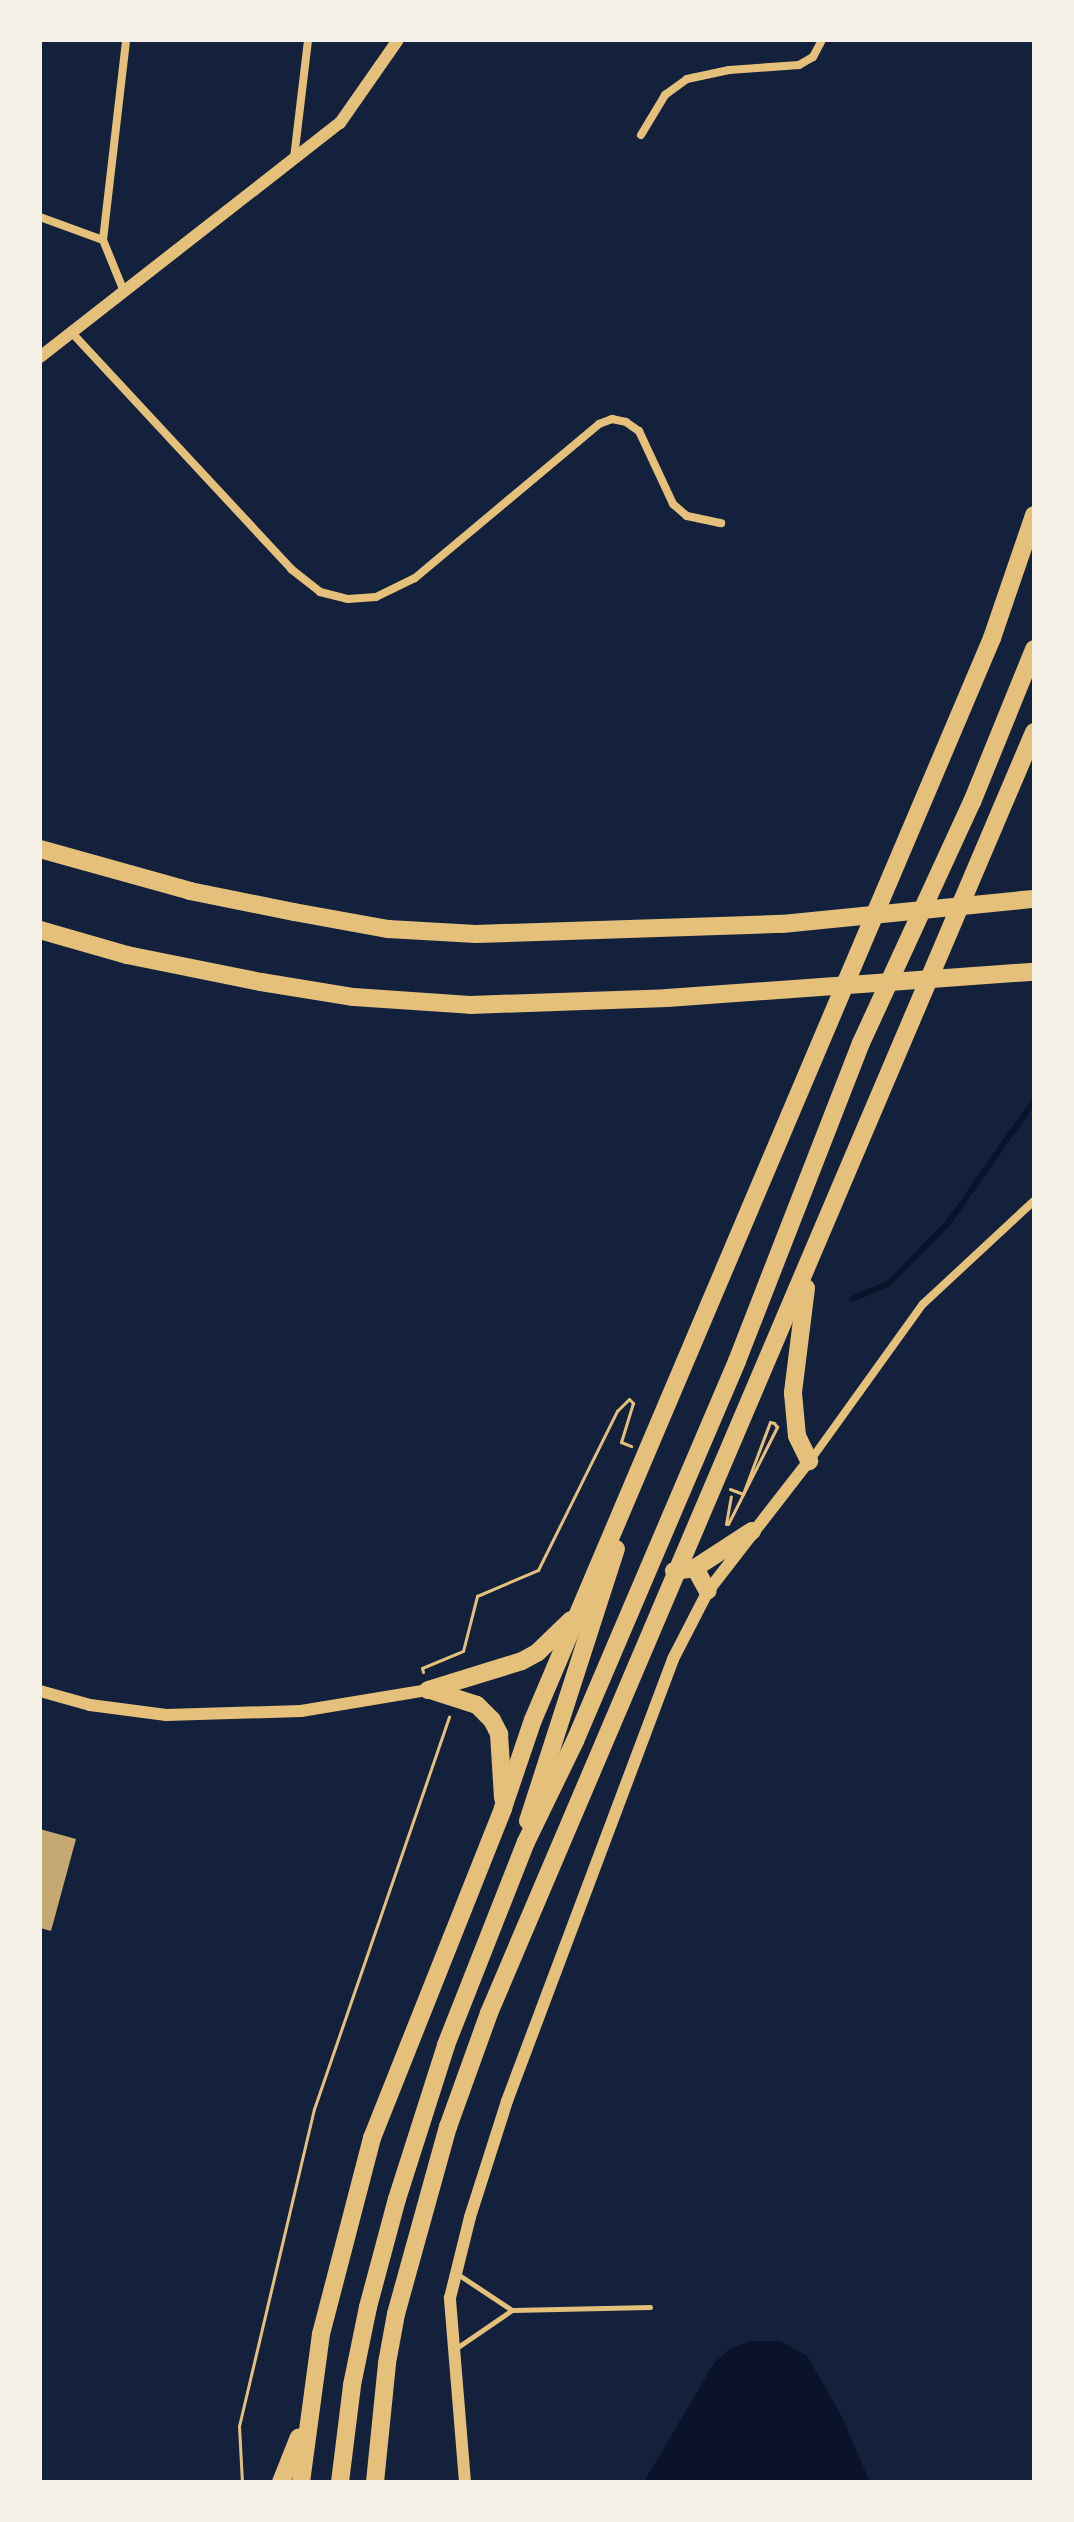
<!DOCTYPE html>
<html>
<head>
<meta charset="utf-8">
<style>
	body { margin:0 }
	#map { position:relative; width:1074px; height:2522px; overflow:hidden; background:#14213d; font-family:"Open Sans",sans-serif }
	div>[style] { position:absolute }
	.water>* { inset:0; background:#0b132b }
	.stream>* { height:6px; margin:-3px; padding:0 3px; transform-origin:3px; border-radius:3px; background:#0b132b }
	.building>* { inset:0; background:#c6a872 }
	.path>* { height:3px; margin:-1.5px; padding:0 1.5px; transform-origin:1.5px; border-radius:1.5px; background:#e5c07b }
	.service>* { height:5px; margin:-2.5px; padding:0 2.5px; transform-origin:2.5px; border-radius:2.5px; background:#e5c07b }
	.minor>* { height:8px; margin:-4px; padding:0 4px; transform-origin:4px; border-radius:4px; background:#e5c07b }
	.tertiary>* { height:12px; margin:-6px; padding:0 6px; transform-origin:6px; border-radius:6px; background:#e5c07b }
	.motorway>* { height:18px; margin:-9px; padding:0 9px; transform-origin:9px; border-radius:9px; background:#e5c07b }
	span { translate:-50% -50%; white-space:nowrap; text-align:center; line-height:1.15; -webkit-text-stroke:8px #f6f1e7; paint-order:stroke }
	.frame { position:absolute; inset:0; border:42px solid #f6f1e7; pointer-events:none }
</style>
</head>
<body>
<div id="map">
	<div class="water">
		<i style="clip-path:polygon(752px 2341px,780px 2341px,807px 2356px,841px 2415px,870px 2482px,644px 2482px,714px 2363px,729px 2349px)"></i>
	</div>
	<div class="stream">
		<i style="left:852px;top:1299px;width:39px;rotate:-23deg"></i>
		<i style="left:888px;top:1284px;width:86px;rotate:-45.5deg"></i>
		<i style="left:948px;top:1223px;width:149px;rotate:-54.8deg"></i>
	</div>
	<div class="building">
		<i style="clip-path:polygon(40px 1829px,76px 1839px,51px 1931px,40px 1928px)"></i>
	</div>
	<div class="path">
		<i style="left:726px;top:1524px;width:28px;rotate:-80deg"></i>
		<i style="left:728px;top:1524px;width:109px;rotate:-63.2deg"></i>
		<i style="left:777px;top:1427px;width:5px;rotate:-127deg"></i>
		<i style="left:774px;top:1423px;width:4px;rotate:-166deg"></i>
		<i style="left:770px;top:1422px;width:77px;rotate:110.6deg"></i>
		<i style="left:743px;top:1494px;width:14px;rotate:-159deg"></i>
		<i style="left:423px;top:1672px;width:4px;rotate:-104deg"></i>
		<i style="left:422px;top:1668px;width:44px;rotate:-22.5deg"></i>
		<i style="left:463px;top:1651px;width:57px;rotate:-75.7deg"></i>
		<i style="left:477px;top:1596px;width:66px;rotate:-23.1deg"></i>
		<i style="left:538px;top:1570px;width:178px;rotate:-63.6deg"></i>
		<i style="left:617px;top:1411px;width:17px;rotate:-45deg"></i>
		<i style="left:629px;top:1399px;width:6px;rotate:45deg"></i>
		<i style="left:633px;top:1403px;width:41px;rotate:107.1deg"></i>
		<i style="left:621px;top:1442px;width:11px;rotate:22deg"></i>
		<i style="left:242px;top:2482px;width:56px;rotate:-93.1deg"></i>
		<i style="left:239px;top:2426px;width:326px;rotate:-76.7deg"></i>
		<i style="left:314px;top:2109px;width:415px;rotate:-71deg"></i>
	</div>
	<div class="service">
		<i style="left:456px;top:2273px;width:67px;rotate:33.5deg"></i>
		<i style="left:455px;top:2349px;width:69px;rotate:-34.4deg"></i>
		<i style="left:512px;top:2310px;width:138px;rotate:-1.2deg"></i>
	</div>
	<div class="minor">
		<i style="left:641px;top:135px;width:47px;rotate:-59deg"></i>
		<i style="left:665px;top:95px;width:27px;rotate:-36deg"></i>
		<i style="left:687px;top:79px;width:43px;rotate:-12.1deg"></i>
		<i style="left:729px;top:70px;width:70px;rotate:-4.1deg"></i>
		<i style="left:799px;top:65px;width:16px;rotate:-30deg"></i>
		<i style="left:813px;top:57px;width:19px;rotate:-62deg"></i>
		<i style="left:294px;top:158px;width:119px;rotate:-83.2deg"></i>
		<i style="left:40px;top:217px;width:67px;rotate:20.1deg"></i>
		<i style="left:123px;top:289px;width:53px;rotate:-112.2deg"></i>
		<i style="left:103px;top:240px;width:201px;rotate:-83.4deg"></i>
		<i style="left:73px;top:334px;width:321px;rotate:47.1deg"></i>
		<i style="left:291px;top:569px;width:37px;rotate:38deg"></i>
		<i style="left:320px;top:592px;width:29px;rotate:14deg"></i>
		<i style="left:348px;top:599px;width:28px;rotate:-4deg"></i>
		<i style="left:376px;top:597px;width:43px;rotate:-26deg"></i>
		<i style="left:415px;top:578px;width:240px;rotate:-39.9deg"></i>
		<i style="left:599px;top:424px;width:14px;rotate:-21deg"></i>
		<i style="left:612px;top:419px;width:14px;rotate:12deg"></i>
		<i style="left:626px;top:422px;width:16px;rotate:35deg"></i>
		<i style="left:639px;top:431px;width:81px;rotate:65deg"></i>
		<i style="left:673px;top:504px;width:18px;rotate:41deg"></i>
		<i style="left:687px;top:516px;width:35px;rotate:12deg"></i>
		<i style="left:810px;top:1461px;width:193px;rotate:-54.3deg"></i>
		<i style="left:923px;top:1304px;width:151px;rotate:-42.9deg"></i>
	</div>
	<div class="tertiary">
		<i style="left:40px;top:357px;width:380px;rotate:-38deg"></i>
		<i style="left:340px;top:123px;width:101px;rotate:-55.1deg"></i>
		<i style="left:40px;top:1691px;width:52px;rotate:15.6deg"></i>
		<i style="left:90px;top:1705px;width:77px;rotate:7.5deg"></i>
		<i style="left:166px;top:1715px;width:135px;rotate:-1.7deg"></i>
		<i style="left:301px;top:1711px;width:129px;rotate:-9.4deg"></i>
		<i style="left:465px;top:2482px;width:185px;rotate:-94.7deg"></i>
		<i style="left:450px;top:2298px;width:83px;rotate:-76.1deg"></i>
		<i style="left:470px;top:2217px;width:122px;rotate:-72.3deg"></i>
		<i style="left:507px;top:2101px;width:472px;rotate:-69.4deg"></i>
		<i style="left:673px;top:1659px;width:76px;rotate:-62.8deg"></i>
		<i style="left:708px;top:1591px;width:165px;rotate:-52.2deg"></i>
	</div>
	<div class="motorway">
		<i style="left:40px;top:849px;width:156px;rotate:15.6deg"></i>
		<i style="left:190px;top:891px;width:106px;rotate:11.4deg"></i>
		<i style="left:294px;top:912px;width:96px;rotate:10.3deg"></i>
		<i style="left:388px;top:929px;width:88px;rotate:3.3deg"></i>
		<i style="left:476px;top:934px;width:306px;rotate:-1.9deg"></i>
		<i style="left:782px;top:924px;width:253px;rotate:-5.7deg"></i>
		<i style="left:40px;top:930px;width:91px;rotate:16deg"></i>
		<i style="left:127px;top:955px;width:137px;rotate:11.4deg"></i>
		<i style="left:261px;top:982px;width:94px;rotate:9.2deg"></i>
		<i style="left:354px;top:997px;width:116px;rotate:3.9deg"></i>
		<i style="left:470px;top:1005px;width:197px;rotate:-2deg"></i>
		<i style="left:667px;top:998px;width:368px;rotate:-4.1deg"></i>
		<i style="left:806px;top:1288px;width:106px;rotate:97.1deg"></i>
		<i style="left:793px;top:1393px;width:43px;rotate:84.7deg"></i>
		<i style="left:797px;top:1436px;width:28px;rotate:64deg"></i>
		<i style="left:695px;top:1568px;width:26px;rotate:61deg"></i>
		<i style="left:674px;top:1571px;width:21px;rotate:-8deg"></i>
		<i style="left:695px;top:1568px;width:68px;rotate:-33deg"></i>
		<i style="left:428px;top:1690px;width:98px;rotate:-17.1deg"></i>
		<i style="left:522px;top:1661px;width:18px;rotate:-29deg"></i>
		<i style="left:538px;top:1652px;width:46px;rotate:-44.1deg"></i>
		<i style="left:430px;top:1690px;width:49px;rotate:17.7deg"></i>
		<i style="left:477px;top:1705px;width:21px;rotate:45deg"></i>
		<i style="left:492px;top:1720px;width:16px;rotate:63deg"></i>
		<i style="left:499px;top:1734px;width:64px;rotate:86.4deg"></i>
		<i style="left:528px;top:1821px;width:286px;rotate:-72.1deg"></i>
		<i style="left:281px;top:2482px;width:48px;rotate:-68.2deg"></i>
		<i style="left:301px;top:2482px;width:149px;rotate:-82.3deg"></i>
		<i style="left:321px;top:2334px;width:203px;rotate:-75.4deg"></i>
		<i style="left:372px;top:2138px;width:355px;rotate:-68.3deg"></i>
		<i style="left:503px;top:1808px;width:93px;rotate:-71.2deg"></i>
		<i style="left:533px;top:1720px;width:1175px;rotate:-67.01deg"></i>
		<i style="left:992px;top:638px;width:130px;rotate:-71.1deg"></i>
		<i style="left:340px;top:2482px;width:98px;rotate:-82.9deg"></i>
		<i style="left:352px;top:2385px;width:80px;rotate:-78.4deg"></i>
		<i style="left:368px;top:2307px;width:112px;rotate:-75deg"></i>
		<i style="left:397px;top:2199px;width:162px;rotate:-72.3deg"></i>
		<i style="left:446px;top:2045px;width:218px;rotate:-68.5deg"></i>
		<i style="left:526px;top:1842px;width:112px;rotate:-64.1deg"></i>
		<i style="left:575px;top:1741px;width:413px;rotate:-66.9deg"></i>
		<i style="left:737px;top:1361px;width:341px;rotate:-68.7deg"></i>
		<i style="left:861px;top:1043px;width:265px;rotate:-65.3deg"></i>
		<i style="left:972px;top:802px;width:165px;rotate:-67.9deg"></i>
		<i style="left:375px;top:2482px;width:120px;rotate:-84.2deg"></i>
		<i style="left:387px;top:2363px;width:50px;rotate:-79.6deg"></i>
		<i style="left:396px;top:2314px;width:194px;rotate:-74.5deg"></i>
		<i style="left:448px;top:2127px;width:121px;rotate:-70.2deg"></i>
		<i style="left:489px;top:2013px;width:1392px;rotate:-66.95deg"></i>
	</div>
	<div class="frame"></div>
</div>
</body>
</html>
